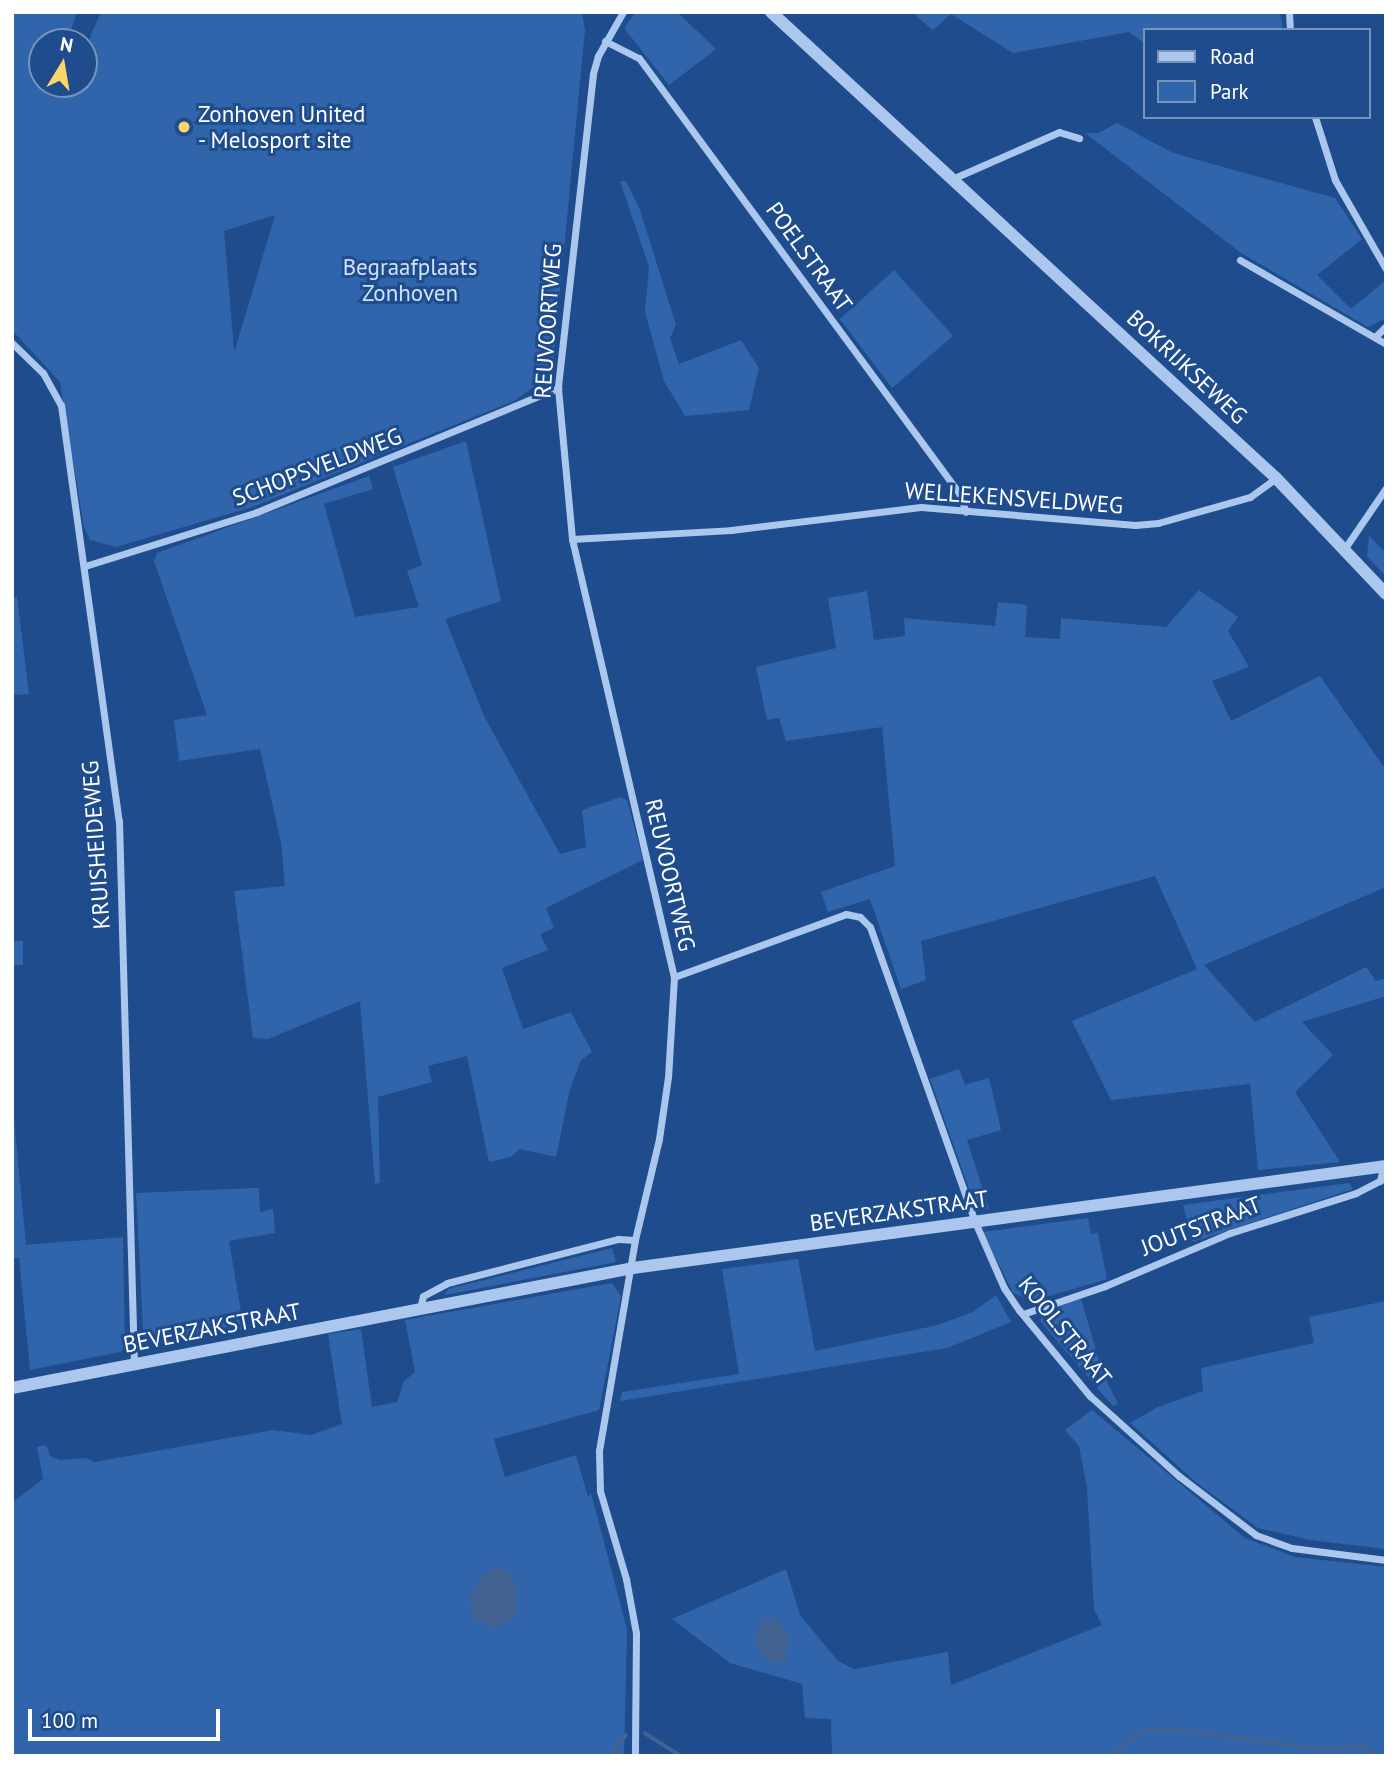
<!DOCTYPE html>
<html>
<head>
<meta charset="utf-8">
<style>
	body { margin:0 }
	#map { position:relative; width:1398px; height:1768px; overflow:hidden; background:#1e4c8d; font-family:"PT Sans",sans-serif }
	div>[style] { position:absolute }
	.green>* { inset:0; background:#3165ab }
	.water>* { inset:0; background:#426291 }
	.stream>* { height:3.5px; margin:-1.75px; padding:0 1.75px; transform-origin:1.75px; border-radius:1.75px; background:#426291 }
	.minor>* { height:7px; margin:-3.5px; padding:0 3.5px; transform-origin:3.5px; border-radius:3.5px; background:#abc7ed }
	.tertiary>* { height:12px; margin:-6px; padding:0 6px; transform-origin:6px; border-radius:6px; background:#abc7ed }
	.dots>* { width:19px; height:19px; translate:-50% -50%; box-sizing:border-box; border:4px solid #1e4c8d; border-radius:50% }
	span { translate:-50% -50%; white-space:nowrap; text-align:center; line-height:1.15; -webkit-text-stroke:6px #1e4c8d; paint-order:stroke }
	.poi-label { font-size:23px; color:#fff }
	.left { translate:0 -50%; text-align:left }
	.street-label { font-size:23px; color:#fff }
	.park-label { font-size:23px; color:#d0e2f9 }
	.frame { position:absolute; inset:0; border:14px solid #fff; pointer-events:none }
	.legend { position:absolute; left:1143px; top:28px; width:228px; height:91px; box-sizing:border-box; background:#1e4c8d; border:2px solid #7894bb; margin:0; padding:9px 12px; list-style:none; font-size:21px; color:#fff }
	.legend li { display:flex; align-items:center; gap:14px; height:35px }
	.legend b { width:35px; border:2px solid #7894bb }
	.north { position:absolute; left:28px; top:28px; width:70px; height:70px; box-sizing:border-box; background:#1e4c8d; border:2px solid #7894bb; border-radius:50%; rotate:11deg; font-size:19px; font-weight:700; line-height:28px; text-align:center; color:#fff }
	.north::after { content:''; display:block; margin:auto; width:24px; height:32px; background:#fcd56a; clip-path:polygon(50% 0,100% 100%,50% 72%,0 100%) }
	.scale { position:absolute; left:28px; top:1709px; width:192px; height:32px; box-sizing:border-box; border:4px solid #fff; border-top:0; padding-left:9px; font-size:21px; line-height:24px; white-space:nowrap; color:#fff; -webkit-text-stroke:5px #1e4c8d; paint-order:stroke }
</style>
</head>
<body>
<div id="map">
	<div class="green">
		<i style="clip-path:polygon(evenodd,12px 12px,77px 12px,67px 42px,42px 42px,42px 84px,84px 84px,84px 51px,101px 12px,582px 12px,585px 30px,552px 374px,514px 401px,252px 507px,116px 547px,90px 540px,84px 527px,60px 382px,12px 330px,12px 12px,275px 215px,235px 350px,234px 350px,224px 231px,275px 215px)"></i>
		<i style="clip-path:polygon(636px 12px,677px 12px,716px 49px,669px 85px,624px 28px)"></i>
		<i style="clip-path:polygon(918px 12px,1280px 12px,1283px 30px,1144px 30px,1144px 43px,1129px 32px,1013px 53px,951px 14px,933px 30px,915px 15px)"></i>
		<i style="clip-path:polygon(1117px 123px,1173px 153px,1335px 198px,1362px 239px,1317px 275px,1351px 309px,1386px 280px,1386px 318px,1368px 327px,1241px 253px,1085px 133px,1098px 133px)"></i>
		<i style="clip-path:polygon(620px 181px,626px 181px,640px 210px,676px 325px,670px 338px,679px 364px,741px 340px,759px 368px,749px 410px,685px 416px,664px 381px,645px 312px,649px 267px)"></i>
		<i style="clip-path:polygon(894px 270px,953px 336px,892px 388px,840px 319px)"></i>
		<i style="clip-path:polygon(466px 441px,501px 601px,445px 619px,485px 718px,560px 854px,586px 847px,582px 810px,621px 797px,627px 800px,643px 860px,546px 908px,554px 928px,540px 934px,548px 950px,502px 968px,523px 1029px,571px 1012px,592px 1052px,581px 1060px,570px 1089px,556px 1157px,520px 1149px,511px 1157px,489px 1162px,467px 1056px,428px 1066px,432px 1082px,378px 1097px,380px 1183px,375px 1184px,360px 1001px,268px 1039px,253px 1038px,234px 891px,285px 886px,281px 843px,260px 749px,179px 761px,174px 720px,207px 715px,154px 561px,157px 553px,369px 476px,373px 489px,324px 504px,355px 617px,419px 607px,407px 571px,422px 565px,393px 467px)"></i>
		<i style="clip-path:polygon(1369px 536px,1386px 553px,1386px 577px,1367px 556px)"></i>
		<i style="clip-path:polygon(1199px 590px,1238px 617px,1228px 631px,1249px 667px,1212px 681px,1231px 721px,1320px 676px,1386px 770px,1386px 887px,1204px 965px,1255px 1022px,1366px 967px,1376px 981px,1386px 978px,1386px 996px,1302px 1022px,1333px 1055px,1295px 1092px,1340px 1162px,1258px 1170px,1250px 1084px,1111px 1100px,1072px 1021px,1197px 969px,1155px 876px,921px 941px,926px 980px,901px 989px,870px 899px,828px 912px,821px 892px,895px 866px,882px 727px,786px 741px,779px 718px,767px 720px,756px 667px,836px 648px,828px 598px,867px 591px,874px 640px,905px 636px,904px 618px,995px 626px,998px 602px,1027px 605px,1025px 637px,1060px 639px,1061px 618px,1166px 627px)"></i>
		<i style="clip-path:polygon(17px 597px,29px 694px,12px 695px,12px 598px)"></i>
		<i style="clip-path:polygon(12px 935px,13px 941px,23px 941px,23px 965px,12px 965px)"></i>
		<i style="clip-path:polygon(959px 1069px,965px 1085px,989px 1078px,1001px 1130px,967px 1140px,989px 1209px,977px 1211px,930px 1079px)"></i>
		<i style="clip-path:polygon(12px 1098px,26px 1245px,123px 1237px,125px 1348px,120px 1352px,30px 1370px,19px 1258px,12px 1258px)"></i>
		<i style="clip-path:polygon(1349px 1183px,1353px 1189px,1193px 1242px,1183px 1205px)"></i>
		<i style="clip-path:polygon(259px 1188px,260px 1212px,273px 1209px,275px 1233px,229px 1241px,244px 1329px,144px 1346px,136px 1193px)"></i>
		<i style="clip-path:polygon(1088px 1218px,1091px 1234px,1098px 1233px,1107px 1279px,1032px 1301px,1013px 1293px,983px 1232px)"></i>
		<i style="clip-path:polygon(612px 1248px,616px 1262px,445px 1295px,448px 1289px)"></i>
		<i style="clip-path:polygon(798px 1259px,815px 1351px,938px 1325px,973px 1312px,996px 1295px,1011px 1322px,947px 1348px,620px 1401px,622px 1392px,739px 1374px,722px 1269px)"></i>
		<i style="clip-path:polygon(612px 1283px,621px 1296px,599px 1410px,494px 1439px,505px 1477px,576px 1455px,588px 1497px,591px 1493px,627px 1629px,624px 1756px,12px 1756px,12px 1503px,43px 1479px,37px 1447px,46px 1445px,50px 1456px,60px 1460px,86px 1458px,95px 1462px,273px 1430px,311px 1435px,342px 1424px,328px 1334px,361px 1329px,372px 1407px,397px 1402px,404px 1381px,415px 1372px,405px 1320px)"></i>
		<i style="clip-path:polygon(1081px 1299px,1103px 1374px,1118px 1404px,1113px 1406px,1040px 1321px,1043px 1311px,1055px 1304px)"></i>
		<i style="clip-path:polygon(1386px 1301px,1386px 1549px,1310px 1540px,1258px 1528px,1197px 1483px,1130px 1423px,1158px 1407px,1203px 1391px,1201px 1368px,1314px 1343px,1309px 1317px)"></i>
		<i style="clip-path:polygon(1092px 1410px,1245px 1538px,1295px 1557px,1386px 1567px,1386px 1756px,832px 1756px,831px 1719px,805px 1718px,802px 1684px,730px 1663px,672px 1619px,786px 1569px,800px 1615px,838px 1661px,854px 1669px,948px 1652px,951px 1685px,1102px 1625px,1094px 1609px,1087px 1488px,1079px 1446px,1065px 1430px)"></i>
	</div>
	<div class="water">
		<i style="clip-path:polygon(497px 1567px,513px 1575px,517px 1603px,512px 1620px,492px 1629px,473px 1617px,469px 1601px,481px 1575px)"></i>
		<i style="clip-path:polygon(776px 1618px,788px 1636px,785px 1663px,765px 1660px,754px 1637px,762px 1620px)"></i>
	</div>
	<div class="stream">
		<i style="left:645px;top:1733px;width:43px;rotate:32.6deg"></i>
		<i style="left:610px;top:1756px;width:26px;rotate:-53deg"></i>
		<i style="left:1110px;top:1756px;width:40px;rotate:-37deg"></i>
		<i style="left:1142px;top:1732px;width:25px;rotate:-7deg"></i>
		<i style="left:1167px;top:1729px;width:162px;rotate:7.4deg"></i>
		<i style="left:1328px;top:1750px;width:34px;rotate:-8deg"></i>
		<i style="left:1362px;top:1745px;width:19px;rotate:36deg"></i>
	</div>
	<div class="minor">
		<i style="left:623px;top:12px;width:51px;rotate:119.6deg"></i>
		<i style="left:598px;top:56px;width:19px;rotate:106deg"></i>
		<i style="left:593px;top:74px;width:316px;rotate:96.4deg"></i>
		<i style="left:558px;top:388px;width:152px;rotate:84.7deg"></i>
		<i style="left:572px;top:539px;width:450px;rotate:76.9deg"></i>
		<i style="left:674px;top:977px;width:100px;rotate:93.4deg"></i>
		<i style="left:668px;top:1077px;width:63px;rotate:98.3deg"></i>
		<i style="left:659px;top:1139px;width:104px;rotate:103.4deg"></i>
		<i style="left:635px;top:1240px;width:214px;rotate:99.7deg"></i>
		<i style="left:599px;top:1451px;width:40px;rotate:88.6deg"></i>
		<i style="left:600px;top:1491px;width:92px;rotate:73.5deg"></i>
		<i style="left:626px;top:1579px;width:55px;rotate:79.5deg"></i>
		<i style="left:636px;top:1633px;width:123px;rotate:90.5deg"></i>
		<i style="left:1289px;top:12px;width:18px;rotate:87deg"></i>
		<i style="left:605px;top:41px;width:38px;rotate:27deg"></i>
		<i style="left:639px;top:58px;width:540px;rotate:53.66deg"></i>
		<i style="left:959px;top:493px;width:20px;rotate:70deg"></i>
		<i style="left:1315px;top:117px;width:66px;rotate:72.4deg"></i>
		<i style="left:1335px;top:180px;width:103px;rotate:60.2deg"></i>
		<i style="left:952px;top:179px;width:117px;rotate:-23.7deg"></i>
		<i style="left:1059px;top:132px;width:21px;rotate:17deg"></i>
		<i style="left:1240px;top:260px;width:168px;rotate:29.9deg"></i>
		<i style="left:1375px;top:337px;width:16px;rotate:-45deg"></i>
		<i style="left:12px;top:343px;width:43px;rotate:44.1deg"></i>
		<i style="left:43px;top:373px;width:37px;rotate:61deg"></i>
		<i style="left:61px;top:405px;width:420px;rotate:82.1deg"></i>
		<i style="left:119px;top:821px;width:544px;rotate:88.42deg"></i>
		<i style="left:572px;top:539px;width:159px;rotate:-3.2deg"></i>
		<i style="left:731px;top:530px;width:191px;rotate:-6.9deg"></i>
		<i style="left:921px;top:507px;width:215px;rotate:4.8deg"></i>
		<i style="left:1135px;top:525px;width:23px;rotate:-5deg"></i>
		<i style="left:1158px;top:523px;width:96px;rotate:-15.8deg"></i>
		<i style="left:1250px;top:497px;width:32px;rotate:-36deg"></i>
		<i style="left:1345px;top:548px;width:73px;rotate:-55.7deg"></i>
		<i style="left:85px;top:566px;width:180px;rotate:-17.4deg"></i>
		<i style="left:257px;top:512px;width:326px;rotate:-22.4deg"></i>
		<i style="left:674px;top:977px;width:183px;rotate:-20.1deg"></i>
		<i style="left:846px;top:914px;width:14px;rotate:12deg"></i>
		<i style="left:860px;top:917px;width:14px;rotate:45deg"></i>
		<i style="left:870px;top:927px;width:313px;rotate:70.4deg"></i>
		<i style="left:975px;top:1222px;width:72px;rotate:66.3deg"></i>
		<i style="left:1004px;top:1288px;width:27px;rotate:56deg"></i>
		<i style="left:1019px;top:1310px;width:112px;rotate:50.5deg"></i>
		<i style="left:1090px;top:1396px;width:120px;rotate:42deg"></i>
		<i style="left:1179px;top:1476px;width:97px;rotate:37.5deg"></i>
		<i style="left:1256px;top:1535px;width:38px;rotate:20deg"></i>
		<i style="left:1292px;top:1548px;width:95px;rotate:7.3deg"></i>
		<i style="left:420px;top:1308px;width:12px;rotate:-76deg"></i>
		<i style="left:423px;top:1296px;width:27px;rotate:-28deg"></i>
		<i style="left:447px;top:1283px;width:177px;rotate:-14.4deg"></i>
		<i style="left:618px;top:1239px;width:17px;rotate:3deg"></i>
		<i style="left:1023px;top:1314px;width:87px;rotate:-18.9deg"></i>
		<i style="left:1105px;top:1286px;width:136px;rotate:-23deg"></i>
		<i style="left:1230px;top:1233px;width:132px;rotate:-17.6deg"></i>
		<i style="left:1356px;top:1193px;width:27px;rotate:-27deg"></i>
		<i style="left:1380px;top:1181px;width:14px;rotate:-78deg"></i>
	</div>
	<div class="tertiary">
		<i style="left:771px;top:12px;width:687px;rotate:42.7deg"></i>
		<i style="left:1276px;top:478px;width:160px;rotate:46.5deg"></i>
		<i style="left:12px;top:1388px;width:632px;rotate:-10.94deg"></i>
		<i style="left:633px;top:1268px;width:760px;rotate:-7.71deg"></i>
	</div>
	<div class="dots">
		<i style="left:184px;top:127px;background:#fcd56a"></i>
	</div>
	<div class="poi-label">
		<span class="left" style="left:198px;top:127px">Zonhoven United<br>- Melosport site</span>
	</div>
	<div class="street-label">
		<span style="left:809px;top:257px;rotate:54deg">POELSTRAAT</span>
		<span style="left:548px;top:321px;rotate:-86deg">REUVOORTWEG</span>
		<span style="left:1187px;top:367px;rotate:43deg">BOKRIJKSEWEG</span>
		<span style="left:317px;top:467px;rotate:-21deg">SCHOPSVELDWEG</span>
		<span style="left:1014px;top:498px;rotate:4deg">WELLEKENSVELDWEG</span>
		<span style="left:96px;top:845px;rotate:-94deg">KRUISHEIDEWEG</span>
		<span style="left:670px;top:875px;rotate:77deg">REUVOORTWEG</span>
		<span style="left:899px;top:1211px;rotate:-8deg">BEVERZAKSTRAAT</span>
		<span style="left:1201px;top:1226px;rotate:-21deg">JOUTSTRAAT</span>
		<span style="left:212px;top:1328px;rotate:-11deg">BEVERZAKSTRAAT</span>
		<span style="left:1065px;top:1331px;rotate:51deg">KOOLSTRAAT</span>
	</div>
	<div class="park-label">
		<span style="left:410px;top:280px">Begraafplaats<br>Zonhoven</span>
	</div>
	<div class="frame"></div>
	<ul class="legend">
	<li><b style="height:9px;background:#abc7ed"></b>Road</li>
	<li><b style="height:19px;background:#3165ab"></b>Park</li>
	</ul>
	<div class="north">N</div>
	<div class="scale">100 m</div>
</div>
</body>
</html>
